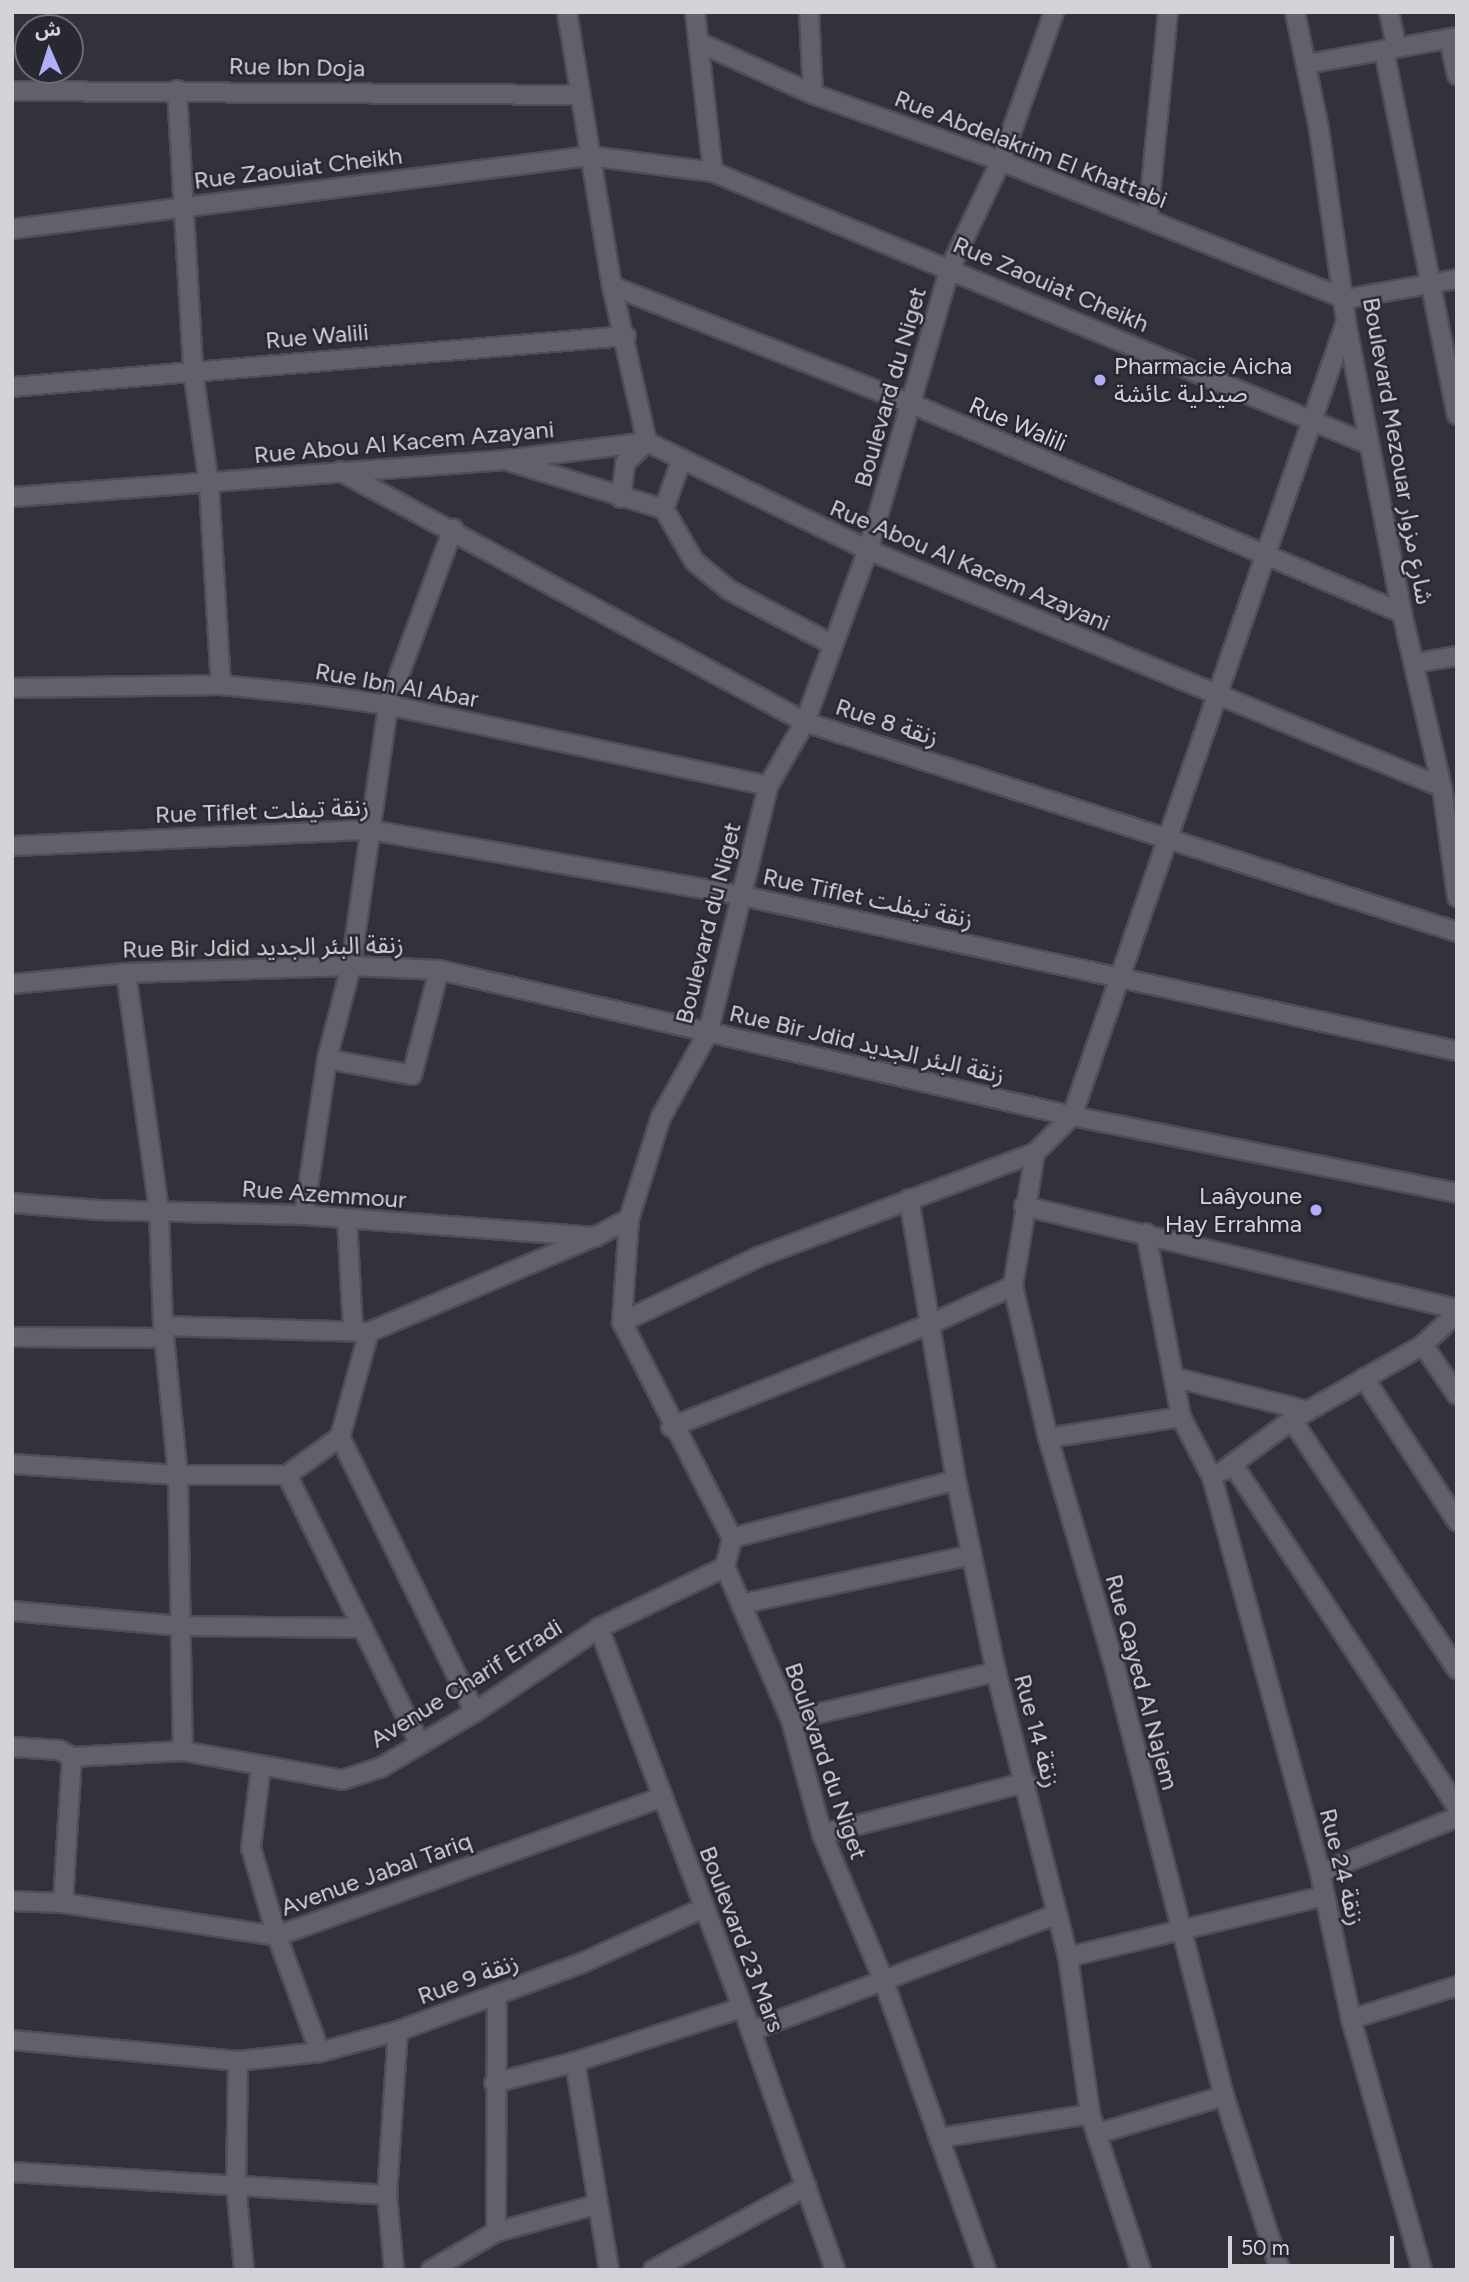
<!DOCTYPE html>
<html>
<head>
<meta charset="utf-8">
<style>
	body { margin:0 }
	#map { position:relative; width:1469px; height:2282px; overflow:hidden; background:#32323b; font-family:Figtree,"Noto Sans Arabic",sans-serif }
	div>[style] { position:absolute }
	.roads { filter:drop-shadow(2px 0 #4e4e55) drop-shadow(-2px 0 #4e4e55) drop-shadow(0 2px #4e4e55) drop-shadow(0 -2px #4e4e55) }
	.minor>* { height:18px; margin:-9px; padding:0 9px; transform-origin:9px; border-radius:9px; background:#61616b }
	.dots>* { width:19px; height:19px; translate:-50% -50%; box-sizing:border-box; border:4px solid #282831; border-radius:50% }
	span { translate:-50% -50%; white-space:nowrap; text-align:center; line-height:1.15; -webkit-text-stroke:5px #282831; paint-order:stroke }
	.street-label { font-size:24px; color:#d3d3d9 }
	.poi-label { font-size:24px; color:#d3d3d9 }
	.left { translate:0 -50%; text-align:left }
	.right { translate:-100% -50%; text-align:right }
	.frame { position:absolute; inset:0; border:14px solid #d3d3d9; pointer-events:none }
	.north { position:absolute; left:14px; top:14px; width:70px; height:70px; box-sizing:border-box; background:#282831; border:2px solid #6c6c74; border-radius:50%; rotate:357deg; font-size:19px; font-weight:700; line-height:28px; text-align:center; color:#d3d3d9 }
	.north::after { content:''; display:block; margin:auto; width:24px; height:32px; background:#b0aefa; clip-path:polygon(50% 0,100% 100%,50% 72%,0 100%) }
	.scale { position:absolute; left:1228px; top:2236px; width:166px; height:32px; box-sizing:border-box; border:4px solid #d3d3d9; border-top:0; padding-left:9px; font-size:21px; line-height:24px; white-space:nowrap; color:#d3d3d9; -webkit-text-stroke:5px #282831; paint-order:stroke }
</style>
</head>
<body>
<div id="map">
	<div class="roads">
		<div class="minor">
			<i style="left:567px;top:12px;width:278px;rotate:80.7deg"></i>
			<i style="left:612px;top:286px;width:160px;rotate:77.4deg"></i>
			<i style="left:695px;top:12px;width:161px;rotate:83.6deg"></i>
			<i style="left:809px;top:12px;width:82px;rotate:87.2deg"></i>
			<i style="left:1295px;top:12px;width:119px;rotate:78.4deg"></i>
			<i style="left:1319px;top:129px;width:195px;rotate:82deg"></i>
			<i style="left:1346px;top:322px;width:296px;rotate:79.1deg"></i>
			<i style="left:1402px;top:613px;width:179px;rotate:77.1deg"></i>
			<i style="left:1442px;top:787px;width:111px;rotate:82.2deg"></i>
			<i style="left:1389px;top:12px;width:35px;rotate:78deg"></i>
			<i style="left:1449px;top:38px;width:38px;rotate:78deg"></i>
			<i style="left:700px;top:43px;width:124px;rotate:24.3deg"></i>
			<i style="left:813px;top:94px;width:200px;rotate:19.6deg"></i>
			<i style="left:1001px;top:161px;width:372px;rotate:21.8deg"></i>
			<i style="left:1346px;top:299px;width:113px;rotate:-10.2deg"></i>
			<i style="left:1384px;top:50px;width:372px;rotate:78.7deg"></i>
			<i style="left:1307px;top:64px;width:152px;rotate:-10.2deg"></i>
			<i style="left:177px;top:90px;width:281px;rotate:86.7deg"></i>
			<i style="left:193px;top:371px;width:115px;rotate:82deg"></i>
			<i style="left:209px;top:485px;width:200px;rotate:86.6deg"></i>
			<i style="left:12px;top:91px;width:568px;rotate:0.4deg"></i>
			<i style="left:1148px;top:219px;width:208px;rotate:-84.5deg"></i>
			<i style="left:12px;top:229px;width:583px;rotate:-7.2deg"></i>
			<i style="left:590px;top:156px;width:124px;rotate:7.4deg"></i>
			<i style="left:713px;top:172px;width:709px;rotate:22.55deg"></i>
			<i style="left:612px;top:286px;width:322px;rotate:21.5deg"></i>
			<i style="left:912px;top:404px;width:533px;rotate:23.1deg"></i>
			<i style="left:12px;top:387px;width:616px;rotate:-4.75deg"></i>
			<i style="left:511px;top:462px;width:160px;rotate:17.1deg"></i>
			<i style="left:664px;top:509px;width:60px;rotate:60deg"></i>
			<i style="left:694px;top:561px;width:45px;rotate:39.6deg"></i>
			<i style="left:729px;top:590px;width:116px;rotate:27.7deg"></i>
			<i style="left:340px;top:471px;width:528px;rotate:28.36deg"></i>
			<i style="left:805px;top:722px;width:685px;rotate:17.85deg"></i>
			<i style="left:12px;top:497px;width:492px;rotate:-4.3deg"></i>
			<i style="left:503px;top:460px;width:145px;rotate:-7.1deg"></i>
			<i style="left:647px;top:442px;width:246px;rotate:26deg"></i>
			<i style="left:868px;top:550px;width:621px;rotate:22.44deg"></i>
			<i style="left:621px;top:498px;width:35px;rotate:-83deg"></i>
			<i style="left:625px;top:463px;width:30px;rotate:-44deg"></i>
			<i style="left:664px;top:509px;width:51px;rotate:-70.5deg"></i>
			<i style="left:1416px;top:663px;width:42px;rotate:-9.7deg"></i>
			<i style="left:12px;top:688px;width:209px;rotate:-0.8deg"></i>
			<i style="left:221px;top:685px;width:90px;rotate:5.7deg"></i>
			<i style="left:311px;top:694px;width:78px;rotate:8.1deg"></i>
			<i style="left:388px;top:705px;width:389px;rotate:12deg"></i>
			<i style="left:12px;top:846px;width:358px;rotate:-2.6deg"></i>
			<i style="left:370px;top:830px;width:379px;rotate:10deg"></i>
			<i style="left:743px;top:896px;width:731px;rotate:12.25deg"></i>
			<i style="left:126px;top:973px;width:239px;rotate:82.1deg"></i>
			<i style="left:159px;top:1210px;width:116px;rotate:88deg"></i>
			<i style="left:163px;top:1326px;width:150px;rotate:84.3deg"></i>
			<i style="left:178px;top:1475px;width:276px;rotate:89deg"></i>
			<i style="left:12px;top:984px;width:115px;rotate:-5.5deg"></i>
			<i style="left:126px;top:973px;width:225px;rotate:-1.8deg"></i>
			<i style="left:351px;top:966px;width:88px;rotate:2.6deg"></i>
			<i style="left:439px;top:970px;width:650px;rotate:12.99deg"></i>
			<i style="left:1072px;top:1116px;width:393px;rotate:11.3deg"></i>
			<i style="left:327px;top:1059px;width:86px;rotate:10.7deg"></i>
			<i style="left:412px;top:1075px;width:108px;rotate:-75.6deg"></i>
			<i style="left:909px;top:1199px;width:285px;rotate:80.5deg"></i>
			<i style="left:956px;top:1480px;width:196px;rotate:78.2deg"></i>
			<i style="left:996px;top:1672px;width:294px;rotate:75.8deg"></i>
			<i style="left:1068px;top:1957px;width:159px;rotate:82deg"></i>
			<i style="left:1090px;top:2114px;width:164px;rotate:71.9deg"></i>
			<i style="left:12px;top:1203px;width:87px;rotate:4.6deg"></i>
			<i style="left:99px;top:1210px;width:205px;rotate:1.4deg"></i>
			<i style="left:304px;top:1215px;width:292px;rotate:4.3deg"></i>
			<i style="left:595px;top:1237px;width:38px;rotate:-28deg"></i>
			<i style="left:1024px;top:1206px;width:445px;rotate:13.4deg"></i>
			<i style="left:304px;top:1215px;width:158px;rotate:-81.6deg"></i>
			<i style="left:327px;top:1059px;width:96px;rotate:-75.5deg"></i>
			<i style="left:351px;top:966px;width:264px;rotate:-81.9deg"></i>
			<i style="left:388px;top:705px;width:188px;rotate:-69.7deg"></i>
			<i style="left:347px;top:1219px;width:112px;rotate:86.9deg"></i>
			<i style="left:1146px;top:1233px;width:187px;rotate:79.2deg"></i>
			<i style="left:1181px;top:1417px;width:68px;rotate:62.7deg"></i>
			<i style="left:1212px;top:1477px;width:410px;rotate:74.7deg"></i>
			<i style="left:1320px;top:1873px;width:149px;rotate:78deg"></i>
			<i style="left:1351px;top:2019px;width:261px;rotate:74.2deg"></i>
			<i style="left:622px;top:1322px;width:151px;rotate:-25.5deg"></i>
			<i style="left:758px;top:1257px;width:296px;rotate:-20.6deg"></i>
			<i style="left:163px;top:1326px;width:206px;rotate:1.7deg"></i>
			<i style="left:369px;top:1332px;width:242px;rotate:-22.9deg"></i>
			<i style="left:12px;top:1337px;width:152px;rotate:0.4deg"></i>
			<i style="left:1423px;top:1345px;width:60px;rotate:55.8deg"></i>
			<i style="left:1176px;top:1378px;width:136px;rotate:14deg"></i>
			<i style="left:1364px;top:1378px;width:171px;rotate:57deg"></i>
			<i style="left:1292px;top:1420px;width:299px;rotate:56.5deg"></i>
			<i style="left:671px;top:1427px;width:282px;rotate:-21.7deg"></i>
			<i style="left:933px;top:1323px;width:88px;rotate:-24.8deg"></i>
			<i style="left:340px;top:1437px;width:306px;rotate:63.9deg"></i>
			<i style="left:1048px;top:1438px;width:135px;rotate:-9deg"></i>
			<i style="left:12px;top:1464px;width:166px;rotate:3.8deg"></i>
			<i style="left:178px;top:1475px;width:109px"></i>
			<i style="left:1234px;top:1466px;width:407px;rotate:56.8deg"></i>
			<i style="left:1223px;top:1471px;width:86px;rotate:-36.5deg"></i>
			<i style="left:1292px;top:1420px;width:151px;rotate:-29.8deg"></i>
			<i style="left:1423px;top:1345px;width:47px;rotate:-43.3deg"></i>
			<i style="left:287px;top:1475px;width:298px;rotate:63.7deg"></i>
			<i style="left:287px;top:1475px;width:65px;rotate:-35.6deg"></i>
			<i style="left:340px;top:1437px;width:109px;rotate:-74.6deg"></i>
			<i style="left:732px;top:1538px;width:231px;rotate:-14.5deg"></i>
			<i style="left:741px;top:1604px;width:236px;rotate:-12deg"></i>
			<i style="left:12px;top:1611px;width:169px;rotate:5.1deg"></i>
			<i style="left:180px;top:1626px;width:183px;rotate:0.6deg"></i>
			<i style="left:599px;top:1628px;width:431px;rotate:69.3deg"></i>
			<i style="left:751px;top:2031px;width:253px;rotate:70.6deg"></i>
			<i style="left:791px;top:1720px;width:211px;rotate:-13.2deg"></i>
			<i style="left:12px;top:1747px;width:47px;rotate:3.7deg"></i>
			<i style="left:59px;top:1750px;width:15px;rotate:28deg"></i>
			<i style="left:72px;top:1757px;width:111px;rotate:-3.1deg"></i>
			<i style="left:183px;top:1751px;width:162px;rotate:10.3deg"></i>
			<i style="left:342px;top:1780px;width:40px;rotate:-18deg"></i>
			<i style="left:380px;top:1768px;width:110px;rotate:-30.5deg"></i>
			<i style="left:475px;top:1712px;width:150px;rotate:-34.1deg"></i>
			<i style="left:599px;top:1628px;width:140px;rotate:-25.8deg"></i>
			<i style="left:261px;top:1766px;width:83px;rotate:97deg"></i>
			<i style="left:251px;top:1848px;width:92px;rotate:73.5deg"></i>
			<i style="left:277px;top:1936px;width:124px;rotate:69.7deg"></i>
			<i style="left:822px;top:1834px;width:211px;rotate:-14.2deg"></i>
			<i style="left:1320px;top:1873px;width:148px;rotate:-22.2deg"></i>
			<i style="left:12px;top:1901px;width:51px;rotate:2.2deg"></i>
			<i style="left:63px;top:1903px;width:217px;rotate:8.8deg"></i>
			<i style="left:277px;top:1936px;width:410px;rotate:-19.8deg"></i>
			<i style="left:63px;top:1903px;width:146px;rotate:-86.5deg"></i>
			<i style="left:1068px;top:1957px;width:264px;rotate:-13.4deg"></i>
			<i style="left:1351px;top:2019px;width:111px;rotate:-17.3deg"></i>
			<i style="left:751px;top:2031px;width:325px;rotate:-20.9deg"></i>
			<i style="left:12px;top:2040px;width:227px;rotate:5.3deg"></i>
			<i style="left:238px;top:2061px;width:82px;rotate:-6.3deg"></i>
			<i style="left:320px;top:2052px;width:81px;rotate:-15.1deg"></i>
			<i style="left:398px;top:2031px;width:196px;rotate:-20.3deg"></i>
			<i style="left:582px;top:1963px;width:133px;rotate:-24.4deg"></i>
			<i style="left:238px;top:2061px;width:124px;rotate:90.9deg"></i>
			<i style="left:236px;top:2185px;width:85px;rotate:84.6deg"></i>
			<i style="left:494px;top:2083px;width:84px;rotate:-14.5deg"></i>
			<i style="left:1096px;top:2134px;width:134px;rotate:-16.5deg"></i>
			<i style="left:939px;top:2138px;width:153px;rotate:-9deg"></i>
			<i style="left:12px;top:2172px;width:376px;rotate:3.5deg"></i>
			<i style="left:496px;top:2232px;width:238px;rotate:-89.8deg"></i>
			<i style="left:394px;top:2270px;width:75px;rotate:-95.3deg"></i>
			<i style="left:387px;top:2195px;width:164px;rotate:-86.2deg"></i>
			<i style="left:431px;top:2270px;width:75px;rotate:-30.3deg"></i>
			<i style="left:496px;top:2232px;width:103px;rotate:-15.3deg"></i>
			<i style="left:609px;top:2270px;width:211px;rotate:-99.3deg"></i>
			<i style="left:575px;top:2062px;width:175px;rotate:-18deg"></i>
			<i style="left:653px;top:2270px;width:175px;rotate:-28.6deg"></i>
			<i style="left:986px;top:2270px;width:309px;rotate:-109.5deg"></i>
			<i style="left:883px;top:1979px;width:157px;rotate:-112.8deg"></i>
			<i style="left:822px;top:1834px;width:118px;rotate:-105.2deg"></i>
			<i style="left:791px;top:1720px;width:167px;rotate:-113.3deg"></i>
			<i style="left:725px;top:1567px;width:30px;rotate:-76deg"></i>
			<i style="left:732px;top:1538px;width:242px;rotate:-117deg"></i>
			<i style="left:622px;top:1322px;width:103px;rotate:-86.1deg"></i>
			<i style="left:629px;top:1219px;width:107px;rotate:-72.6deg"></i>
			<i style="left:661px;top:1117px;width:96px;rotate:-60.8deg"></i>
			<i style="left:708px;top:1033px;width:254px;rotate:-76.3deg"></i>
			<i style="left:768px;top:786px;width:74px;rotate:-60deg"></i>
			<i style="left:805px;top:722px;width:183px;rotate:-69.9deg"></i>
			<i style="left:868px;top:550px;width:294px;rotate:-73.8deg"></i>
			<i style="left:950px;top:268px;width:119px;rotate:-64.5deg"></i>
			<i style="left:1001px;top:161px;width:158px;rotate:-70.4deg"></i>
			<i style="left:1280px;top:2270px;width:183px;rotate:-107.8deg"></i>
			<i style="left:1224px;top:2096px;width:434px;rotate:-104.3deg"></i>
			<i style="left:1117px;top:1675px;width:247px;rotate:-106.2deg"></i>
			<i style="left:1048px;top:1438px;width:156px;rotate:-103deg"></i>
			<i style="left:1013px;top:1286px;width:135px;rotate:-80.6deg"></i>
			<i style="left:1035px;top:1153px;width:52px;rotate:-45deg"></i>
			<i style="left:1072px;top:1116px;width:840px;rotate:-70.96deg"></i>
		</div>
	</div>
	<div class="dots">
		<i style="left:1100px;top:380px;background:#b0aefa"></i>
		<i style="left:1316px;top:1210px;background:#b0aefa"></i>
	</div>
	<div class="street-label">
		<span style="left:297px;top:67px;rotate:1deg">Rue Ibn Doja</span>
		<span style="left:1031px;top:149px;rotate:21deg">Rue Abdelakrim El Khattabi</span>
		<span style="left:298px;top:168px;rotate:-7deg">Rue Zaouiat Cheikh</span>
		<span style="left:1051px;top:284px;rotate:23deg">Rue Zaouiat Cheikh</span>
		<span style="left:317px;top:336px;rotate:-5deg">Rue Walili</span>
		<span style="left:890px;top:387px;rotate:-74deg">Boulevard du Niget</span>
		<span style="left:1018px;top:424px;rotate:23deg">Rue Walili</span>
		<span style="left:404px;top:442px;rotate:-5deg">Rue Abou Al Kacem Azayani</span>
		<span style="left:1398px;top:451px;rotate:80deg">Boulevard Mezouar شارع مزوار</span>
		<span style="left:970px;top:565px;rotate:23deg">Rue Abou Al Kacem Azayani</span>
		<span style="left:397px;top:685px;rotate:10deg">Rue Ibn Al Abar</span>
		<span style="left:887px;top:722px;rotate:18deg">Rue 8 زنقة</span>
		<span style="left:262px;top:811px;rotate:-2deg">Rue Tiflet زنقة تيفلت</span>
		<span style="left:868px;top:898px;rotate:12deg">Rue Tiflet زنقة تيفلت</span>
		<span style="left:708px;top:923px;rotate:-76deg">Boulevard du Niget</span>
		<span style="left:263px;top:947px;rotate:-1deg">Rue Bir Jdid زنقة البئر الجديد</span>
		<span style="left:867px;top:1044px;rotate:13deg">Rue Bir Jdid زنقة البئر الجديد</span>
		<span style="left:324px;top:1194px;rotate:4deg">Rue Azemmour</span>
		<span style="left:1142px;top:1682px;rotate:75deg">Rue Qayed Al Najem</span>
		<span style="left:466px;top:1683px;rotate:-32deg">Avenue Charif Erradi</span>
		<span style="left:1037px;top:1731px;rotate:75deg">Rue 14 زنقة</span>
		<span style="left:826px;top:1761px;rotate:71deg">Boulevard du Niget</span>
		<span style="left:1342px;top:1867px;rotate:76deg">Rue 24 زنقة</span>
		<span style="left:376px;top:1874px;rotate:-20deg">Avenue Jabal Tariq</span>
		<span style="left:742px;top:1939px;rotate:69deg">Boulevard 23 Mars</span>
		<span style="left:468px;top:1979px;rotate:-20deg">Rue 9 زنقة</span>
	</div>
	<div class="poi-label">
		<span class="left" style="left:1114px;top:380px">Pharmacie Aicha<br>صيدلية عائشة</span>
		<span class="right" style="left:1302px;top:1210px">Laâyoune<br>Hay Errahma</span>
	</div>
	<div class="frame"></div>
	<div class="north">ش</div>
	<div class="scale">50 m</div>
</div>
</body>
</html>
